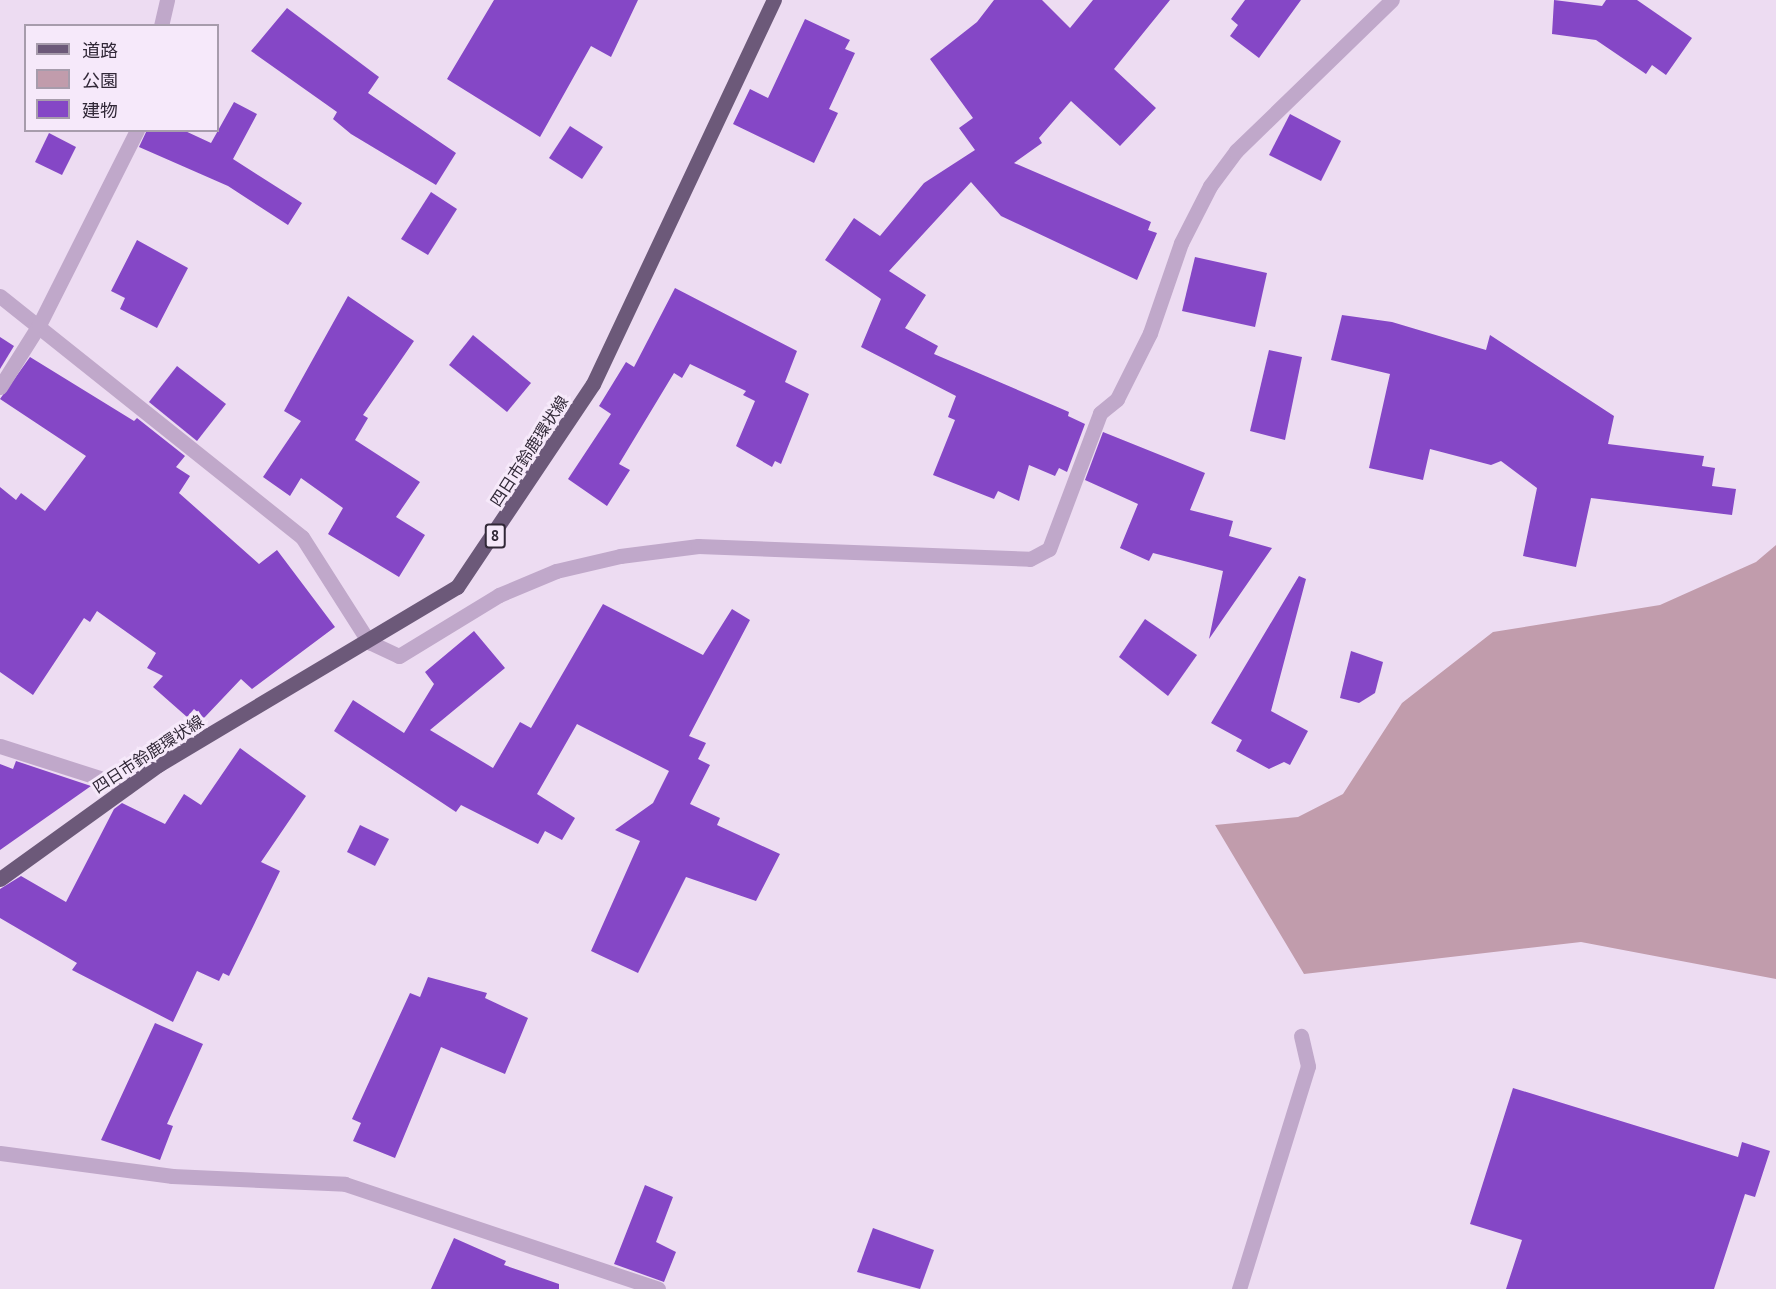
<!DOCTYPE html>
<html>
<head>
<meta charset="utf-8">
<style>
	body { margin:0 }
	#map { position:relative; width:1776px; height:1289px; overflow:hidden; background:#eddcf2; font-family:"PT Sans","Noto Sans JP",sans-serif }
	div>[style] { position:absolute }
	.green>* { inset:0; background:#c19cac }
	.building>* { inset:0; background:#8547c6 }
	.minor>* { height:15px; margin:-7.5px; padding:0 7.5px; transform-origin:7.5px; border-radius:7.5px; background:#c0a8ca }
	.primary>* { height:15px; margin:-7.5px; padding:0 7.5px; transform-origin:7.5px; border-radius:7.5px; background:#6c5979 }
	span { translate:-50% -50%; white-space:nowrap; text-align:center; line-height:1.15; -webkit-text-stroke:6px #f6e9fa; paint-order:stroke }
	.shield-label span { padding:2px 4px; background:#f6e9fa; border:2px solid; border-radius:4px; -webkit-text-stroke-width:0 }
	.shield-label { font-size:15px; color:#312837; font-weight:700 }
	.street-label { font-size:16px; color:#312837 }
	.legend { position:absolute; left:24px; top:24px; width:195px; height:108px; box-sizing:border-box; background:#f6e9fa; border:2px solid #a79cac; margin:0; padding:8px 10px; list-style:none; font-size:18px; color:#312837 }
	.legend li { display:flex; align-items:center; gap:12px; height:30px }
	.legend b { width:30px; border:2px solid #a79cac }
</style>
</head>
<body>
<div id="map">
	<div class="green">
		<i style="clip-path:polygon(1776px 545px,1776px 979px,1581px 942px,1304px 974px,1215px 825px,1298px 817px,1343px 794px,1402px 703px,1493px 632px,1660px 605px,1756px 562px)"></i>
	</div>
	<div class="building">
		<i style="clip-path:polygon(494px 0,638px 0,611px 57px,591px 46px,540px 137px,447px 79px)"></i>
		<i style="clip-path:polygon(994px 0,1042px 0,1070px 28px,1093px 0,1170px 0,1114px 69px,1156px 108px,1120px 146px,1071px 101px,1039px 138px,1042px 143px,1014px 163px,1151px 222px,1148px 230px,1157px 233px,1137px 280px,1001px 216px,971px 182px,889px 271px,926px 295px,905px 328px,938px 346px,934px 354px,1069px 412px,1068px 416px,1085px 424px,1067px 472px,1059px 468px,1055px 476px,1029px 465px,1019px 501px,998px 491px,994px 499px,933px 475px,955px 420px,948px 417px,956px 396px,861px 347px,881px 299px,825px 260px,854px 218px,880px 236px,924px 183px,975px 150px,959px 128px,973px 118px,930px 59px,977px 22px)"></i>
		<i style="clip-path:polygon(1245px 0,1301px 0,1259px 58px,1230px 36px,1238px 25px,1231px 19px)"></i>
		<i style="clip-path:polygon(1554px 0,1602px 6px,1606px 0,1637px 0,1692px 38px,1666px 75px,1652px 65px,1646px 74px,1596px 40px,1552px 34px)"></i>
		<i style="clip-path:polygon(287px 8px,379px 77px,368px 93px,456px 153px,436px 185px,351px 134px,333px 119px,337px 112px,251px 51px)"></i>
		<i style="clip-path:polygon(805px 19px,850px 40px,845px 49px,855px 53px,829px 109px,838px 113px,814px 163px,733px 124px,750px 89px,768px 98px)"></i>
		<i style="clip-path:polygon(234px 102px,257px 114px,233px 159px,302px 203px,288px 225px,228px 186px,139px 147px,147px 130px,183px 130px,211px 143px)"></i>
		<i style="clip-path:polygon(1290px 114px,1341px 141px,1321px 181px,1269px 155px)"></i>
		<i style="clip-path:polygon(570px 126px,603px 147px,582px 179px,549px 158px)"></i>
		<i style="clip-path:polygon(49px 133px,76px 147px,62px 175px,35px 162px)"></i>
		<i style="clip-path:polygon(431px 192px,457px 209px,428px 255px,401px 239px)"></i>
		<i style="clip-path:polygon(137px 240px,188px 268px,157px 328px,120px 309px,125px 298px,111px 291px)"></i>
		<i style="clip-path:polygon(1195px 257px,1267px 273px,1255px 327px,1182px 311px)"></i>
		<i style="clip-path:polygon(675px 288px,797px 351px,785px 382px,809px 394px,781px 464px,775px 461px,772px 467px,736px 446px,755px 401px,743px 395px,746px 391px,690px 364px,682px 378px,674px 373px,619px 464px,630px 470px,607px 506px,568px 479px,611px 414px,599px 406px,626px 362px,634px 367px)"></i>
		<i style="clip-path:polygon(348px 296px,414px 341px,363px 415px,368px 418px,355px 440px,420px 482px,396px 517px,425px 535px,399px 577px,328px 534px,343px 508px,301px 478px,290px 496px,263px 477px,301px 421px,284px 411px)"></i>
		<i style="clip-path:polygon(1342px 315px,1392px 322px,1486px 350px,1490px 335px,1614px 416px,1608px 444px,1704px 456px,1702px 466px,1715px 468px,1712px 486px,1736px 489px,1732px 515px,1591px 498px,1576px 567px,1523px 556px,1537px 488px,1501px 461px,1491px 465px,1430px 449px,1423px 480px,1369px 468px,1390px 374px,1331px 360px)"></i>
		<i style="clip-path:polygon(473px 335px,531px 383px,507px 412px,449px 365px)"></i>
		<i style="clip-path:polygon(0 337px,14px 346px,0 369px)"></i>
		<i style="clip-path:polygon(1269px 350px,1302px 357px,1285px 440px,1250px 431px)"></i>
		<i style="clip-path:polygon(30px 357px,134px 421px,137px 418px,185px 456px,176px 467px,190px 476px,179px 493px,259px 564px,277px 550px,335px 627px,252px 689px,241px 679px,204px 718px,194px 709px,187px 717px,153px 687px,163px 676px,147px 668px,156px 653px,97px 611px,90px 622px,84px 618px,33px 695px,0 672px,0 487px,16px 500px,21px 493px,45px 511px,86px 456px,0 399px)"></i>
		<i style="clip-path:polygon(177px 366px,226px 404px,197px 441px,149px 402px)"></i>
		<i style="clip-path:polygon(1103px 432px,1205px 473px,1190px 510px,1233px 521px,1229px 536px,1272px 548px,1209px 639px,1223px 571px,1153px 553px,1149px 561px,1120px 548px,1138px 504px,1085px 480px)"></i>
		<i style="clip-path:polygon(1299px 576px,1306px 579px,1271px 711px,1308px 731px,1290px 765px,1284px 762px,1269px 769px,1236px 751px,1242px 740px,1211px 723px)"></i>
		<i style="clip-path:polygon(603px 604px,703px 655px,732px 609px,750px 620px,689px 736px,706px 743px,698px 759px,710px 765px,690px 804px,720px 818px,717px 825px,780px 854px,756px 901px,686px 877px,638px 973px,591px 951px,640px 841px,615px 830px,653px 803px,669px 771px,577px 724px,537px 794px,575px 818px,562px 840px,545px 831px,538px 844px,461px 805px,456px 812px,334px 731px,353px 700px,404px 733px,434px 684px,425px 672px,474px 631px,505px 668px,430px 730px,493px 768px,520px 722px,531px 728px)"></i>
		<i style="clip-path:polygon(1145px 619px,1197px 655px,1168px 696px,1119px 657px)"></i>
		<i style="clip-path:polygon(1351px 651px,1383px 662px,1375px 693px,1359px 703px,1340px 698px)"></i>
		<i style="clip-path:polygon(240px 748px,306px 796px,261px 862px,280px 871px,229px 976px,223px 973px,219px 981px,197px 971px,173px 1022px,72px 970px,77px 963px,0 918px,0 889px,21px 876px,66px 902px,114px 809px,122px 803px,165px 824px,184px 794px,201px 805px)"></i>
		<i style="clip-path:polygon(16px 761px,91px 786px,0 850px,0 764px,13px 769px)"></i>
		<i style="clip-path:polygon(360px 825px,389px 839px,375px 866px,347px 852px)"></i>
		<i style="clip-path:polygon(428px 977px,487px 993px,485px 998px,528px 1018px,505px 1074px,441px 1047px,395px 1158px,353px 1141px,361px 1123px,352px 1119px,410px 993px,420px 997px)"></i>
		<i style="clip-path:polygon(155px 1023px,203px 1044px,167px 1124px,173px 1126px,160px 1160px,101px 1140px)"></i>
		<i style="clip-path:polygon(1513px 1088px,1738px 1157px,1742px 1142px,1770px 1151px,1755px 1197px,1745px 1194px,1714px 1289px,1506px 1289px,1522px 1240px,1470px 1224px)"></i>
		<i style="clip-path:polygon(645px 1185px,673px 1197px,656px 1242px,676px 1252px,664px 1282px,614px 1264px)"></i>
		<i style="clip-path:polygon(873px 1228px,934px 1250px,920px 1289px,857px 1272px)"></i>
		<i style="clip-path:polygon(454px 1238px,506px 1261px,504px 1265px,559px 1284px,559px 1289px,431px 1289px)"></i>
	</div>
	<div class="minor">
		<i style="left:161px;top:26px;width:27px;rotate:-77deg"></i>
		<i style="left:0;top:296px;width:386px;rotate:38.6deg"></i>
		<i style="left:302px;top:537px;width:125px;rotate:57.5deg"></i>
		<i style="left:369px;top:642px;width:33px;rotate:25deg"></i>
		<i style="left:399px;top:656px;width:117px;rotate:-31.4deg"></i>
		<i style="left:499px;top:595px;width:62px;rotate:-22.8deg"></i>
		<i style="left:556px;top:571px;width:66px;rotate:-13.2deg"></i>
		<i style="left:620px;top:556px;width:79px;rotate:-7.3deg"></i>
		<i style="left:698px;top:546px;width:332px;rotate:2.2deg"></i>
		<i style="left:1030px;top:559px;width:21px;rotate:-28deg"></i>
		<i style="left:1049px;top:549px;width:145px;rotate:-69.4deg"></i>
		<i style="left:1100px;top:413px;width:22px;rotate:-39deg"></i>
		<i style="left:1117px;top:399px;width:74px;rotate:-63.4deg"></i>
		<i style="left:1150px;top:333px;width:95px;rotate:-71deg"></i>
		<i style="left:1181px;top:243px;width:64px;rotate:-63deg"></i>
		<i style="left:1210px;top:186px;width:44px;rotate:-53.4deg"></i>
		<i style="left:1236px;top:151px;width:217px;rotate:-44.1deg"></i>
		<i style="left:0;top:387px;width:73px;rotate:-57.8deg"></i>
		<i style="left:39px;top:325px;width:218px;rotate:-63.3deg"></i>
		<i style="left:0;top:746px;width:134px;rotate:17.8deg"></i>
		<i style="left:0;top:1153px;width:174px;rotate:7.6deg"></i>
		<i style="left:172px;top:1176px;width:173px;rotate:2.6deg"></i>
		<i style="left:345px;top:1184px;width:330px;rotate:18.5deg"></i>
		<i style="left:1239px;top:1289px;width:233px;rotate:-72.8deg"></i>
		<i style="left:1308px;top:1066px;width:31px;rotate:-103deg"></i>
	</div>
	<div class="primary">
		<i style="left:0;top:879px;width:195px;rotate:-35.8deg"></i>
		<i style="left:158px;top:765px;width:348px;rotate:-30.8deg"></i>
		<i style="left:457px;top:587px;width:244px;rotate:-56.2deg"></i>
		<i style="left:593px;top:384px;width:425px;rotate:-64.8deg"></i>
	</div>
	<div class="shield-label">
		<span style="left:495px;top:536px">8</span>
	</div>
	<div class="street-label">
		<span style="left:529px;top:451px;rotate:-57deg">四日市鈴鹿環状線</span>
		<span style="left:148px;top:754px;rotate:-33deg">四日市鈴鹿環状線</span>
	</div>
	<ul class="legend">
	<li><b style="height:8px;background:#6c5979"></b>道路</li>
	<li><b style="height:16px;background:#c19cac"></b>公園</li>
	<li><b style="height:16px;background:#8547c6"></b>建物</li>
	</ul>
</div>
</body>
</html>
